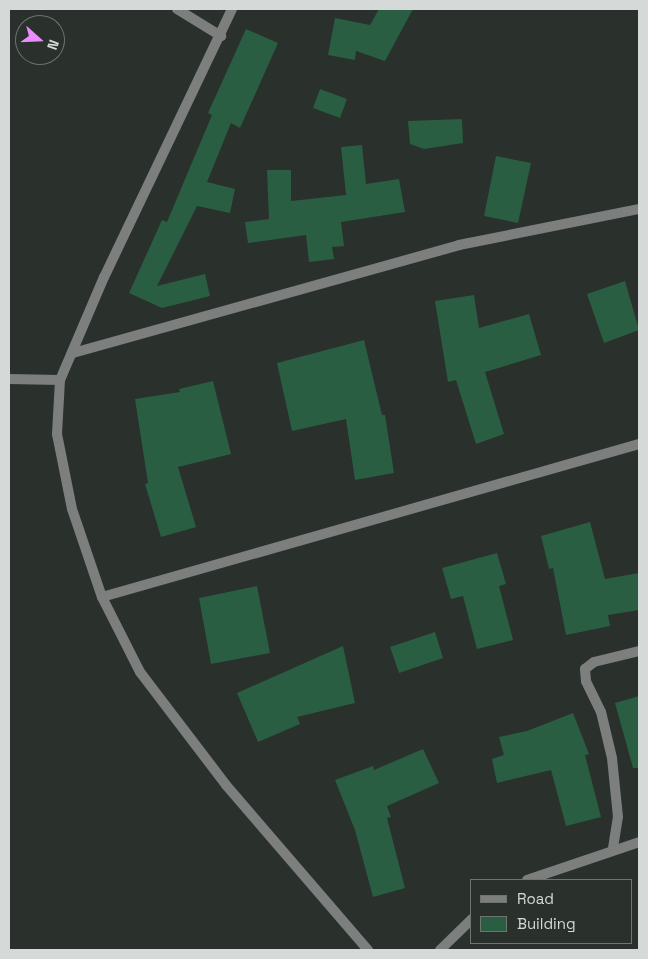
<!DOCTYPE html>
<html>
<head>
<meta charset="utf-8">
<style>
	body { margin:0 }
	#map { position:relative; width:648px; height:959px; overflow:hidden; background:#2a302c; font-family:"Space Grotesk",sans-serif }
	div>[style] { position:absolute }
	.building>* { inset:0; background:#295e42 }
	.minor>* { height:10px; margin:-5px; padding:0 5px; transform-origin:5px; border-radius:5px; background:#7c7f7d }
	span { translate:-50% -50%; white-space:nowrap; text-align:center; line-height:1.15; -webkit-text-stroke:4.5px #2a302c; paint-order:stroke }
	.frame { position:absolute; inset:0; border:10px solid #d5d9d7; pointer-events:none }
	.legend { position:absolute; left:470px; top:879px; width:162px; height:65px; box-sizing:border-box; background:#2a302c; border:1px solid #6e7470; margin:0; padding:6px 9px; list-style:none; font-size:15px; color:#d5d9d7 }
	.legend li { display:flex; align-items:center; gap:10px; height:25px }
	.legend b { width:25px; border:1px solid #6e7470 }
	.north { position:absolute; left:15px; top:15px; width:50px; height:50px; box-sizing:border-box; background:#2a302c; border:1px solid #6e7470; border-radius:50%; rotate:110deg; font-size:14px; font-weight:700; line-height:20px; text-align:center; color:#d5d9d7 }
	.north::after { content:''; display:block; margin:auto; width:18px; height:22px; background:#e98dfe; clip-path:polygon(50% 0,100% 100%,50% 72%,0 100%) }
</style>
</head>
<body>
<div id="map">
	<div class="building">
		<i style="clip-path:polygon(379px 9px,413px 9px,385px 61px,356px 51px,355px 60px,328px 55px,335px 18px,370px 25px)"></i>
		<i style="clip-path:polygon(246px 29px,278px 43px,240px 128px,231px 123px,207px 182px,235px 189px,230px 213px,197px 206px,157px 286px,205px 274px,210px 296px,162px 308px,129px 293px,162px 220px,167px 222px,212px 115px,208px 113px)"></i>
		<i style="clip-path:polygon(320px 89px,347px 99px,340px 118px,313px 108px)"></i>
		<i style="clip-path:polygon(462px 119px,463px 143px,424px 149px,410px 144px,408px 121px)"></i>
		<i style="clip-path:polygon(362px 145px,366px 184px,399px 179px,405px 212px,341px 222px,344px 246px,332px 247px,334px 259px,309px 262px,306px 235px,248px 243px,245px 222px,269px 219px,267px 170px,291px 170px,291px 201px,346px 195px,341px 147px)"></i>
		<i style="clip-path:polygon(496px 156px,531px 163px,518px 223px,484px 216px)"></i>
		<i style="clip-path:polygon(625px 281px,639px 330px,604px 343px,587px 294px)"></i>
		<i style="clip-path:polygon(474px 295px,479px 328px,529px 314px,541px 355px,485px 372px,504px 434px,476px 444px,456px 380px,448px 382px,435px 301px)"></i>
		<i style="clip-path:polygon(364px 340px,382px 415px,385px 415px,394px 473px,355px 480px,346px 419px,292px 431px,277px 363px)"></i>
		<i style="clip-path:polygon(213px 381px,231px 454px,178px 467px,196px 527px,161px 537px,145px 484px,148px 483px,135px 399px,180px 392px,179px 389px)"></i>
		<i style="clip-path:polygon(590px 522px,605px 579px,639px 573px,639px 610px,608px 615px,610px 626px,566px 635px,553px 568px,549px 569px,541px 536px)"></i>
		<i style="clip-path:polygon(497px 553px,506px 584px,499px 586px,513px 640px,477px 649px,463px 596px,451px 599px,442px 568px)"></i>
		<i style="clip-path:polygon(257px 586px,270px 653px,211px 664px,199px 598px)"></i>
		<i style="clip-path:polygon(435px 632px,443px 658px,399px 673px,390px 647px)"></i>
		<i style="clip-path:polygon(343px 646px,355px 703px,297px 717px,300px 724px,258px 742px,237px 693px)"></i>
		<i style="clip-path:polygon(639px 696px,639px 768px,633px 768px,615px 703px)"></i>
		<i style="clip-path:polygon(573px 713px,589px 754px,585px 755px,601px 817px,566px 826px,551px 770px,497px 783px,492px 759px,504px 755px,499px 737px,527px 731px)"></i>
		<i style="clip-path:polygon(423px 749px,439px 783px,387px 806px,391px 817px,387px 818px,405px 888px,373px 897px,355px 830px,335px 780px,373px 766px,374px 770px)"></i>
	</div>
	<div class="minor">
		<i style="left:177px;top:9px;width:52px;rotate:31.5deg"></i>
		<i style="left:232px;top:9px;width:297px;rotate:115.5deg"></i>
		<i style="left:104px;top:277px;width:112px;rotate:113.1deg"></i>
		<i style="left:60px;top:380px;width:54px;rotate:93.2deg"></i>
		<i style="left:57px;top:434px;width:76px;rotate:78.7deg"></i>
		<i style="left:72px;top:509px;width:93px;rotate:71.2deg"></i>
		<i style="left:102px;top:597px;width:84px;rotate:63.1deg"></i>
		<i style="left:140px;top:672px;width:142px;rotate:52.7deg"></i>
		<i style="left:226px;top:785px;width:218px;rotate:49.3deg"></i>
		<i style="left:73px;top:353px;width:401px;rotate:-15.6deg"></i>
		<i style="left:459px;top:245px;width:184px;rotate:-11.3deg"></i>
		<i style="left:9px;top:379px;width:51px;rotate:1.1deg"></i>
		<i style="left:102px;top:597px;width:558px;rotate:-15.9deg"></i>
		<i style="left:613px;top:848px;width:31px;rotate:-81deg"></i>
		<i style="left:618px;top:817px;width:59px;rotate:-95.8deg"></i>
		<i style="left:612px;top:758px;width:47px;rotate:-103.4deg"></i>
		<i style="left:601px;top:712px;width:34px;rotate:-116deg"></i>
		<i style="left:586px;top:681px;width:12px;rotate:-95deg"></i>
		<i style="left:585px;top:669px;width:11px;rotate:-38deg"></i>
		<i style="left:594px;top:662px;width:46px;rotate:-13.7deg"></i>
		<i style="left:527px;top:880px;width:118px;rotate:-18.7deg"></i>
		<i style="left:440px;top:950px;width:45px;rotate:-44.1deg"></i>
	</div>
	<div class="frame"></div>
	<ul class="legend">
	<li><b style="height:6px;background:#7c7f7d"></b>Road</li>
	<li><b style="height:14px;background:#295e42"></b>Building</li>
	</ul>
	<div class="north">N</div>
</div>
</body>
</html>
